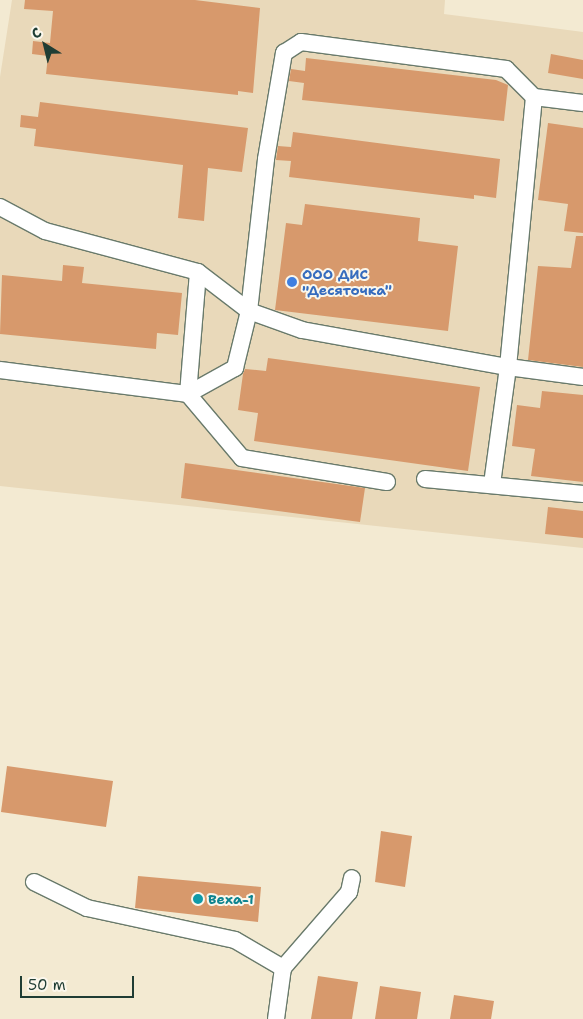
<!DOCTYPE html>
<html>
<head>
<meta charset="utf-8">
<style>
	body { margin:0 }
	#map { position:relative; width:583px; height:1019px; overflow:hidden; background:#f3ead2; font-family:"Shantell Sans",sans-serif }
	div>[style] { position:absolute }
	.built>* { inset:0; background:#e9d9ba }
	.building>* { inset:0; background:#d7996c }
	.roads { filter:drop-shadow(1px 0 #697a6b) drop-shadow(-1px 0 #697a6b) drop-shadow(0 1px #697a6b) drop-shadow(0 -1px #697a6b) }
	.minor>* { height:16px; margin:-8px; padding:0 8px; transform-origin:8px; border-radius:8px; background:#fff }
	.dots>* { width:14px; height:14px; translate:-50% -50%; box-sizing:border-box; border:2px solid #fbf7ec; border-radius:50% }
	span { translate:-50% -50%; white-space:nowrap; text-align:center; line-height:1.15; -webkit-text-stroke:4px #fbf7ec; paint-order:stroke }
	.shop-label { font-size:14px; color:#366cbe; font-weight:700 }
	.left { translate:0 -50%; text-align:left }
	.culture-label { font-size:14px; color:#0d838f; font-weight:700 }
	.north { position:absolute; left:20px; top:20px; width:50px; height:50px; -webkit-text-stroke:4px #fbf7ec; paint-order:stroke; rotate:324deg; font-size:14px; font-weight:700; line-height:20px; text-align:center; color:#1f3d34 }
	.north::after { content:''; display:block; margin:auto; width:18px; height:22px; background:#1f3d34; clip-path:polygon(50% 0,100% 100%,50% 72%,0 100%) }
	.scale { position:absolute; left:20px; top:976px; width:114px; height:22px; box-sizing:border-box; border:2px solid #1f3d34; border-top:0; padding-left:6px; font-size:15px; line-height:18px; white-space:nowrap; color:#1f3d34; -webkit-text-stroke:4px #fbf7ec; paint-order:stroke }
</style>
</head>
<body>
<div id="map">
	<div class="built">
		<i style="clip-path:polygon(12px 0,445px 0,444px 14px,583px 32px,583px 548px,0 486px,0 77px)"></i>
	</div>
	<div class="building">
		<i style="clip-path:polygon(25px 0,195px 0,260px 8px,253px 93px,238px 91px,238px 95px,46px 74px,48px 56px,32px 54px,33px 41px,50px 43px,53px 11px,24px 9px)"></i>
		<i style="clip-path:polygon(551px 54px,583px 60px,583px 79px,548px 73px)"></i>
		<i style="clip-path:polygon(306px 58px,496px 80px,508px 85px,504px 121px,302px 100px,304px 83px,289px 81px,291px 69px,305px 71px)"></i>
		<i style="clip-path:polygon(40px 102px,248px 128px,242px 172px,208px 168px,204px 221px,178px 218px,183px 165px,34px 146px,36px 129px,20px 127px,21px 115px,38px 117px)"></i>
		<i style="clip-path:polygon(548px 123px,583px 128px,583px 233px,564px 231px,568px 204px,538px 200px)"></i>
		<i style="clip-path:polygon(293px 132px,500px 159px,496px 198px,474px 195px,474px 199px,289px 177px,291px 161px,276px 160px,278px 146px,291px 147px)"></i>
		<i style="clip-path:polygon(305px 204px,420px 218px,418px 241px,458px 246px,448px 331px,275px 310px,286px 223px,302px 225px)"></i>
		<i style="clip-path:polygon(576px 236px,583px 236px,583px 367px,528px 360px,538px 266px,571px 268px)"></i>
		<i style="clip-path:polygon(63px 265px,84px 267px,82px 283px,182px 293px,178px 335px,157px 333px,156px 349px,0 334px,2px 275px,62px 281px)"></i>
		<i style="clip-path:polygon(268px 358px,480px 387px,468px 471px,254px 441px,258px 413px,238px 410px,243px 374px,245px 369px,266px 371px)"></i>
		<i style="clip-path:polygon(542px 391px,583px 395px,583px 482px,531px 476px,535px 449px,512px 446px,517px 405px,540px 408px)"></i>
		<i style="clip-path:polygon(185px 463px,365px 488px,360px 522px,181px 498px)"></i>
		<i style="clip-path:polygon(548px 507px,583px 511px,583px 538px,545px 534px)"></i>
		<i style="clip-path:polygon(7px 766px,113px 781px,106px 827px,1px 812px)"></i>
		<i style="clip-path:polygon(381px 831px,412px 836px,405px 887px,375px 882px)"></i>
		<i style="clip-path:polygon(138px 876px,261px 887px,258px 922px,135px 908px)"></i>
		<i style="clip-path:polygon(318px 976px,358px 982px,352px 1019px,311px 1019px)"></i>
		<i style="clip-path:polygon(380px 986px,421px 992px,417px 1019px,375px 1019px)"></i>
		<i style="clip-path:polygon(454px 995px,494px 1001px,491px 1019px,450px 1019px)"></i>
	</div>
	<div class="roads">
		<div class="minor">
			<i style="left:0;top:207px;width:51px;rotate:28.1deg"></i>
			<i style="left:45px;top:231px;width:158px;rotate:15deg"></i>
			<i style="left:198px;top:272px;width:64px;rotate:37.4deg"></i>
			<i style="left:249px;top:311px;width:56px;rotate:19.7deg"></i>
			<i style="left:302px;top:330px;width:209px;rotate:10.2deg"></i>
			<i style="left:508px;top:367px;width:76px;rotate:7.6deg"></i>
			<i style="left:0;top:370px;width:190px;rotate:7.3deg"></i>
			<i style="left:188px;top:394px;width:122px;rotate:-85.3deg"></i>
			<i style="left:425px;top:479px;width:159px;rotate:5.4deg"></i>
			<i style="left:387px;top:482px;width:147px;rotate:-170.6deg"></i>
			<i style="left:242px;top:458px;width:84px;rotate:-130.2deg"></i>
			<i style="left:188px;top:394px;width:54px;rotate:-29deg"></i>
			<i style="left:235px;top:368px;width:59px;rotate:-76.2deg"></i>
			<i style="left:249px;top:311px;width:153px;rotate:-83.6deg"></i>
			<i style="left:266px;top:159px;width:108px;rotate:-80.4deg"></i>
			<i style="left:284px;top:53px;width:20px;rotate:-33deg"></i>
			<i style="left:301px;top:42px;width:207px;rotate:7.5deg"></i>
			<i style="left:506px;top:69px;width:40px;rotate:45deg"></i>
			<i style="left:492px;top:484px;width:118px;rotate:-82.2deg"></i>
			<i style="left:508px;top:367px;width:271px;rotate:-84.5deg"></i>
			<i style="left:534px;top:97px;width:49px;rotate:7deg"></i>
			<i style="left:34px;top:882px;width:59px;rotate:26.1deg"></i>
			<i style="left:87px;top:908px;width:151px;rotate:12.2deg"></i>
			<i style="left:235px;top:940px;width:56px;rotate:30.3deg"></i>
			<i style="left:276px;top:1019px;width:51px;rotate:-82.2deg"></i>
			<i style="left:283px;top:968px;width:101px;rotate:-49deg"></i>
			<i style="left:349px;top:892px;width:14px;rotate:-78deg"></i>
		</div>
	</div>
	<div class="dots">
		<i style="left:292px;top:282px;background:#3f7fe0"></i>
		<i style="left:198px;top:899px;background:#0f9aa8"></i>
	</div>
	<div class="shop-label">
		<span class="left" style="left:302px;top:282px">ООО ДИС<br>"Десяточка"</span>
	</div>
	<div class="culture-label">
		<span class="left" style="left:208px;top:899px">Веха-1</span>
	</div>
	<div class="north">С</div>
	<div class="scale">50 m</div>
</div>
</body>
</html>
